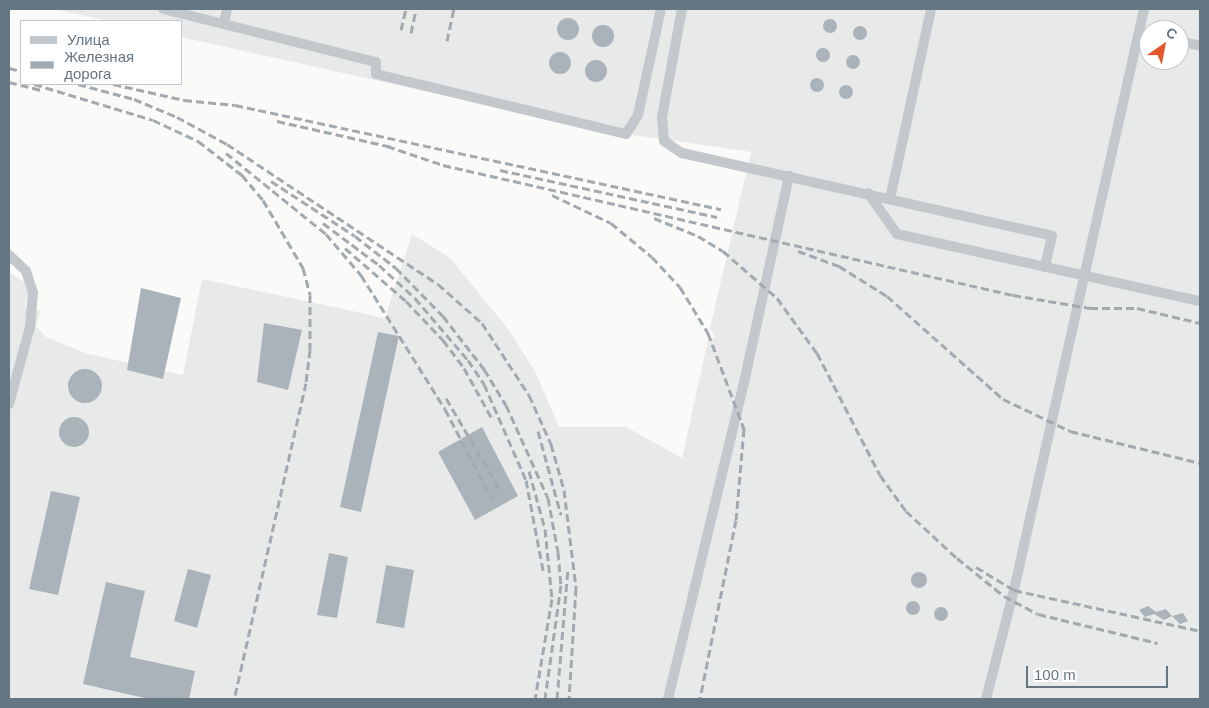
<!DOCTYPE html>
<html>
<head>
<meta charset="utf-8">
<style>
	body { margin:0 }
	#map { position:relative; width:1209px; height:708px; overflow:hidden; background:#fafaf8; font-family:Helvetica,sans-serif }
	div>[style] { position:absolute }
	.built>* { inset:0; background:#e8e9e9 }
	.building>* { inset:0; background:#aab3b9 }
	.round { border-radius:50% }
	.minor>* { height:10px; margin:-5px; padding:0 5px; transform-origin:5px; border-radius:5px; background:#c3c8cc }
	.rail>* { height:3px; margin-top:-1.5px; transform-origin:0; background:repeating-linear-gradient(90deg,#a2aab0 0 8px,transparent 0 12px) }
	span { translate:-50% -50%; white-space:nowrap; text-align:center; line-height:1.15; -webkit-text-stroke:5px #fff; paint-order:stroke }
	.frame { position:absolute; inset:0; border:10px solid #657683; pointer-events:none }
	.legend { position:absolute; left:20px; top:20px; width:162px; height:65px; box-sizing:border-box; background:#fff; border:1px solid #c1c8cd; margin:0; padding:6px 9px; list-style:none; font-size:15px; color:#657683 }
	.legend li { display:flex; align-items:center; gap:10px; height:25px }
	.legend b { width:25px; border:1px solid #c1c8cd }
	.north { position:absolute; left:1139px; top:20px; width:50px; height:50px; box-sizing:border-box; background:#fff; border:1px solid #c1c8cd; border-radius:50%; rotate:33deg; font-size:14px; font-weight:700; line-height:20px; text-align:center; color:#657683 }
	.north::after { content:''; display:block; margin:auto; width:18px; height:22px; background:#e4572e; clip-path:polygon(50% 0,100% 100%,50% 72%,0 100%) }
	.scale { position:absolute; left:1026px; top:666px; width:142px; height:22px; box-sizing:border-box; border:2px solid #657683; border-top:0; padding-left:6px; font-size:15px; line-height:18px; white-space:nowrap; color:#657683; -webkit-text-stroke:4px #fff; paint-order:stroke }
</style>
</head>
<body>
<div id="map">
	<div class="built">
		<i style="clip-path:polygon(evenodd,53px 9px,1200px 9px,1200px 699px,9px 699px,9px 272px,24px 282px,28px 293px,25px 308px,40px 311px,36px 326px,46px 337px,88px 354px,183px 375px,202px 279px,385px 318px,412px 234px,450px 258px,509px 330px,536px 373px,559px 427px,626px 427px,682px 458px,708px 340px,715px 337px,710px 328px,751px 152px,634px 135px,507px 107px,505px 109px,181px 37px,181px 21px,109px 21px,53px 9px,1149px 30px,1179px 30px,1179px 60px,1149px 60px,1149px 30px)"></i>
	</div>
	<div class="building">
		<i class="round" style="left:557px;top:18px;width:22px;height:22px"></i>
		<i class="round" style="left:823px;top:19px;width:14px;height:14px"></i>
		<i class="round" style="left:592px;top:25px;width:22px;height:22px"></i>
		<i class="round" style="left:853px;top:26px;width:14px;height:14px"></i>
		<i class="round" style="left:816px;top:48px;width:14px;height:14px"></i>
		<i class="round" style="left:549px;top:52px;width:22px;height:22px"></i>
		<i class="round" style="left:846px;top:55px;width:14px;height:14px"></i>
		<i class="round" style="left:585px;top:60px;width:22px;height:22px"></i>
		<i class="round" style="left:810px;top:78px;width:14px;height:14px"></i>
		<i class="round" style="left:839px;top:85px;width:14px;height:14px"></i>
		<i style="clip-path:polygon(141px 288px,181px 298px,163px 379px,127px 370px)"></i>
		<i style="clip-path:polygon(264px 323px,302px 330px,288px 390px,257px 382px)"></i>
		<i style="clip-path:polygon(378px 332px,399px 336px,361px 512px,340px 507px)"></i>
		<i class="round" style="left:68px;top:369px;width:34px;height:34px"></i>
		<i class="round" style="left:59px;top:417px;width:30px;height:30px"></i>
		<i style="clip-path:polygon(482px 427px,518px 496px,475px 520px,438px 452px)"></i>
		<i style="clip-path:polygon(51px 491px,80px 497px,58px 595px,29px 589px)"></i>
		<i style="clip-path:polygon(329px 553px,348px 557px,337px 618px,317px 615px)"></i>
		<i style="clip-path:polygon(386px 565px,414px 570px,404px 628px,376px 623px)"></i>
		<i style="clip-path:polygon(188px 569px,211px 575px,197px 628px,174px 621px)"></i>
		<i class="round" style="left:911px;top:572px;width:16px;height:16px"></i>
		<i style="clip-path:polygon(106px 582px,145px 591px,130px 657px,195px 671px,189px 699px,149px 699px,83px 684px)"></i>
		<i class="round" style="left:906px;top:601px;width:14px;height:14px"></i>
		<i style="clip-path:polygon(1148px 606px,1156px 612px,1166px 609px,1172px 616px,1183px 613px,1188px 621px,1180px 624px,1172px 616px,1164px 620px,1154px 614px,1145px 617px,1139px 610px)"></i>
		<i class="round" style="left:934px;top:607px;width:14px;height:14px"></i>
	</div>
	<div class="minor">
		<i style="left:163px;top:9px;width:219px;rotate:14deg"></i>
		<i style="left:376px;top:62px;width:12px;rotate:90deg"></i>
		<i style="left:376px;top:74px;width:257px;rotate:13.5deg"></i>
		<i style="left:626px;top:134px;width:22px;rotate:-58deg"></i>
		<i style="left:638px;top:115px;width:108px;rotate:-77.8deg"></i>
		<i style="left:682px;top:9px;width:110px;rotate:100.5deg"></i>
		<i style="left:662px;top:117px;width:24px;rotate:85deg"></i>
		<i style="left:664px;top:141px;width:22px;rotate:34deg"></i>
		<i style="left:682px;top:153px;width:379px;rotate:12.6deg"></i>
		<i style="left:1052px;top:236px;width:32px;rotate:103deg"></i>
		<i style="left:224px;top:23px;width:14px;rotate:-78deg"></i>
		<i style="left:1179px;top:41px;width:22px;rotate:13deg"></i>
		<i style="left:868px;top:193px;width:50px;rotate:54.7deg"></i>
		<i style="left:897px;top:234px;width:310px;rotate:12.5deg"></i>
		<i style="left:890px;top:199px;width:194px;rotate:-77.8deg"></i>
		<i style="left:9px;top:255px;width:23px;rotate:43deg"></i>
		<i style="left:26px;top:271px;width:22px;rotate:72deg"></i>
		<i style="left:33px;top:292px;width:35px;rotate:95deg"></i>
		<i style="left:30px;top:327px;width:80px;rotate:105.3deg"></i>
		<i style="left:668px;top:699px;width:321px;rotate:-76.5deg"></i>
		<i style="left:743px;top:387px;width:216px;rotate:-77.7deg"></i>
		<i style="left:986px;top:699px;width:113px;rotate:-75.6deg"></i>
		<i style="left:1014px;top:590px;width:595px;rotate:-77.39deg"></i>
	</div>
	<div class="rail">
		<i style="left:401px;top:30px;width:22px;rotate:-77deg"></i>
		<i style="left:411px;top:33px;width:25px;rotate:-78deg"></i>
		<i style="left:447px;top:41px;width:33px;rotate:-78deg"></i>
		<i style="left:9px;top:68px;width:12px;rotate:14deg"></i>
		<i style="left:9px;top:82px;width:33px;rotate:14deg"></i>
		<i style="left:34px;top:84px;width:124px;rotate:16.8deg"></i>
		<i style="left:153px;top:120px;width:50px;rotate:25deg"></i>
		<i style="left:198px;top:141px;width:56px;rotate:37.7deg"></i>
		<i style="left:242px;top:175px;width:33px;rotate:50deg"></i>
		<i style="left:263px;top:200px;width:79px;rotate:59.5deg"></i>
		<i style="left:303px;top:268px;width:28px;rotate:75deg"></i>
		<i style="left:310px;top:295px;width:55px;rotate:90deg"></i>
		<i style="left:310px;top:350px;width:33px;rotate:97deg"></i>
		<i style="left:306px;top:383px;width:324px;rotate:102.8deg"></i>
		<i style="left:78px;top:84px;width:58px;rotate:15deg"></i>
		<i style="left:134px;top:99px;width:47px;rotate:22.7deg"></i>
		<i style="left:177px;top:117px;width:57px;rotate:28.4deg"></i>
		<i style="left:227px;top:144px;width:253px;rotate:33.6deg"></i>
		<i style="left:438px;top:284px;width:59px;rotate:41.6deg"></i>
		<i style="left:482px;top:323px;width:86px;rotate:56.9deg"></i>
		<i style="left:529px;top:395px;width:54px;rotate:65.8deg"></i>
		<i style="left:551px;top:444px;width:48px;rotate:74.2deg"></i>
		<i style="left:564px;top:490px;width:99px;rotate:83deg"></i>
		<i style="left:576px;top:588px;width:111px;rotate:93.6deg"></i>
		<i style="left:113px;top:84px;width:73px;rotate:12.7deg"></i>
		<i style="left:184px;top:100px;width:51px;rotate:5.6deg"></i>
		<i style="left:235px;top:105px;width:497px;rotate:12.1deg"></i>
		<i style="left:277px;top:121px;width:118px;rotate:12.7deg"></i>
		<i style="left:387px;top:146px;width:59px;rotate:18.7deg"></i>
		<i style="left:443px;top:165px;width:585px;rotate:12.85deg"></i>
		<i style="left:1013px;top:295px;width:78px;rotate:9.6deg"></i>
		<i style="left:1090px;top:308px;width:47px"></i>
		<i style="left:1137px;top:308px;width:65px;rotate:13.4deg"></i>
		<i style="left:226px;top:153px;width:129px;rotate:39deg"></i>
		<i style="left:326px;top:234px;width:54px;rotate:49.5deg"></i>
		<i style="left:361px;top:275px;width:158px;rotate:57.9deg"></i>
		<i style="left:445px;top:409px;width:102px;rotate:62.4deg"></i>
		<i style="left:500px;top:170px;width:222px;rotate:12.2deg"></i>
		<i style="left:271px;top:181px;width:100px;rotate:33.2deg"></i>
		<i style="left:355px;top:236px;width:52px;rotate:38deg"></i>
		<i style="left:396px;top:268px;width:67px;rotate:45.6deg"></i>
		<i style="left:443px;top:316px;width:67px;rotate:52.3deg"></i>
		<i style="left:484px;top:369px;width:42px;rotate:58.6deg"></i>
		<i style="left:506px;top:405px;width:102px;rotate:65.7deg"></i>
		<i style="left:548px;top:498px;width:55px;rotate:79.5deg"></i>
		<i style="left:558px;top:552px;width:33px;rotate:85deg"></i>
		<i style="left:561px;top:585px;width:115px;rotate:98deg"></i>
		<i style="left:552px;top:195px;width:65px;rotate:25.4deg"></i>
		<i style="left:611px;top:223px;width:53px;rotate:39.7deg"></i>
		<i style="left:652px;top:257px;width:41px;rotate:47deg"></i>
		<i style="left:680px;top:287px;width:54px;rotate:58.7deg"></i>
		<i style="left:708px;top:333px;width:103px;rotate:69.4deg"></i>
		<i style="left:744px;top:429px;width:91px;rotate:95deg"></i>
		<i style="left:736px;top:520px;width:183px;rotate:101.4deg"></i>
		<i style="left:654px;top:218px;width:48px;rotate:22.2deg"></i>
		<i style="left:698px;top:236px;width:29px;rotate:31deg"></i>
		<i style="left:723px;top:251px;width:72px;rotate:41deg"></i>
		<i style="left:777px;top:298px;width:68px;rotate:54deg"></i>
		<i style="left:817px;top:353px;width:137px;rotate:62.7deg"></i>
		<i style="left:880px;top:475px;width:44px;rotate:54.2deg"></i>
		<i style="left:906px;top:511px;width:69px;rotate:42.7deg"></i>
		<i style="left:957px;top:558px;width:60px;rotate:39deg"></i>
		<i style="left:1004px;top:596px;width:38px;rotate:28deg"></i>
		<i style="left:1038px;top:614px;width:123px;rotate:13.6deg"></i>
		<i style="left:323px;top:223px;width:70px;rotate:36.9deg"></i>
		<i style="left:379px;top:265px;width:49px;rotate:42.5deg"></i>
		<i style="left:415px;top:298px;width:82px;rotate:49.5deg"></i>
		<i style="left:468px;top:360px;width:29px;rotate:56deg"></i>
		<i style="left:484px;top:384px;width:105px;rotate:66.4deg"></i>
		<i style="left:526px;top:480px;width:92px;rotate:79.3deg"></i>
		<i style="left:345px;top:248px;width:81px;rotate:41deg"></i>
		<i style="left:406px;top:301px;width:54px;rotate:46.5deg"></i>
		<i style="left:443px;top:340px;width:35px;rotate:53deg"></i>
		<i style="left:464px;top:368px;width:56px;rotate:61.1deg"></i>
		<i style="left:798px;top:251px;width:44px;rotate:20.1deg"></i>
		<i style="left:839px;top:266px;width:57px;rotate:32deg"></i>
		<i style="left:887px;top:296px;width:155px;rotate:41.6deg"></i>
		<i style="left:1003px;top:399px;width:74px;rotate:25.5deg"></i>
		<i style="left:1070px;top:431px;width:134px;rotate:13.8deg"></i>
		<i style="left:446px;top:398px;width:110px;rotate:59.5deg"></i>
		<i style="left:538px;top:431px;width:87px;rotate:74.7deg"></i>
		<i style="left:529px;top:471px;width:60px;rotate:74.6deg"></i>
		<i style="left:545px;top:529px;width:70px;rotate:84.3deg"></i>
		<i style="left:552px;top:599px;width:101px;rotate:99.6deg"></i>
		<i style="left:976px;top:567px;width:44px;rotate:31.2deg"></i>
		<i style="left:1014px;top:590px;width:190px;rotate:12.4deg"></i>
		<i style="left:557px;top:699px;width:132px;rotate:-85.2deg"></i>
	</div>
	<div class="frame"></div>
	<ul class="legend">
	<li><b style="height:6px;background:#c3c8cc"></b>Улица</li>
	<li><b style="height:6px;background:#a2aab0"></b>Железная дорога</li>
	</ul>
	<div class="north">С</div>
	<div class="scale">100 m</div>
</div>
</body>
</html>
